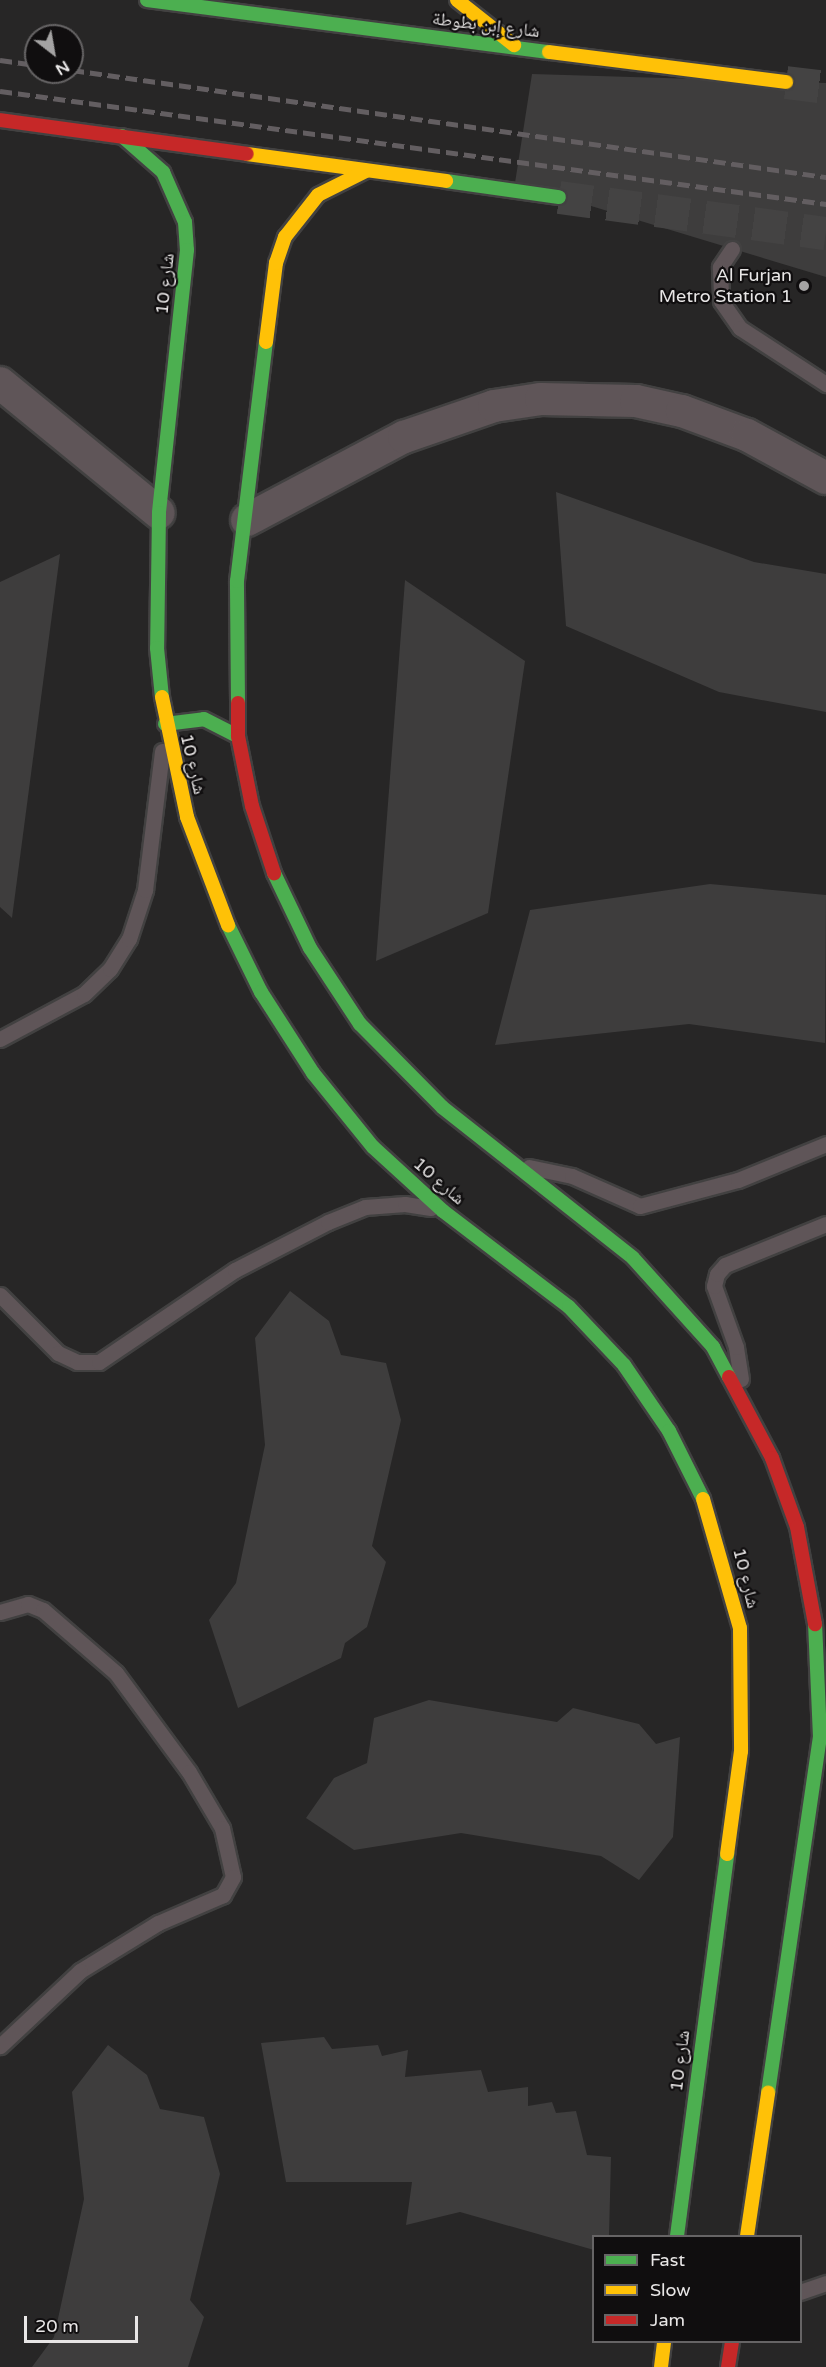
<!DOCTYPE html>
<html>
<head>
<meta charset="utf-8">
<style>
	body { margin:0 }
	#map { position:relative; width:826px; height:2367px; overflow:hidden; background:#272626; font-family:"Varela Round","Noto Naskh Arabic",sans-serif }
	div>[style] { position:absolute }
	.building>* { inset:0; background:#3e3d3d }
	.secondary-tunnel>* { height:33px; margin-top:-16.5px; transform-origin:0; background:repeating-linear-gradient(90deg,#444343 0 33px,transparent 0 49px) }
	.roads { filter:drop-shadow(2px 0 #424141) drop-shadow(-2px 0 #424141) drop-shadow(0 2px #424141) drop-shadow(0 -2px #424141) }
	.lane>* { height:15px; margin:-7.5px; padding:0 7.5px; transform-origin:7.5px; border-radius:7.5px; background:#5f5558 }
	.street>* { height:32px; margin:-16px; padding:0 16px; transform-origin:16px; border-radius:16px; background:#5f5558 }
	.fast>* { height:14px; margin:-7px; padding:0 7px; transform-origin:7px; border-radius:7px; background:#4caf50 }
	.slow>* { height:14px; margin:-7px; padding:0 7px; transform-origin:7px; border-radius:7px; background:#ffc107 }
	.jam>* { height:14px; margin:-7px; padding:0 7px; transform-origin:7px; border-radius:7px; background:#c62828 }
	.rail>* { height:4.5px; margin-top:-2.25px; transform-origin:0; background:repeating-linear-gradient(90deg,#635e61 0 12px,transparent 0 18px) }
	.dots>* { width:16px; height:16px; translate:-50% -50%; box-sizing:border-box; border:3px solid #100e0f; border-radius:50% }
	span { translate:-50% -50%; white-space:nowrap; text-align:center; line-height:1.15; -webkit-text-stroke:4.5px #100e0f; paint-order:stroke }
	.street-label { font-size:18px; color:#e8e6e6 }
	.poi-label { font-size:18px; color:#e8e6e6 }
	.right { translate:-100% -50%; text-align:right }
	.legend { position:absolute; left:592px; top:2235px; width:210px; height:108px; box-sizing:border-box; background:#100e0f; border:2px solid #666465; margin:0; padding:8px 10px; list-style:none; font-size:18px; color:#e8e6e6 }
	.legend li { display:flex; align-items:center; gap:12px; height:30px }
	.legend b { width:30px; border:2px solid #666465 }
	.north { position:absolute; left:24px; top:24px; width:60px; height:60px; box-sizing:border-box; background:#100e0f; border:2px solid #666465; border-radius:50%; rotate:149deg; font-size:16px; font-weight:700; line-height:24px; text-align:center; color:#e8e6e6 }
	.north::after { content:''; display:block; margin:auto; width:21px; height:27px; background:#a4a3a3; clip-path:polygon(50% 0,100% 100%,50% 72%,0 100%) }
	.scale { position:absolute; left:24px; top:2316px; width:114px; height:27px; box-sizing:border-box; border:3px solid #e8e6e6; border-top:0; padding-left:8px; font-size:18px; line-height:21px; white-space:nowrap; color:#e8e6e6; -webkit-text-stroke:4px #100e0f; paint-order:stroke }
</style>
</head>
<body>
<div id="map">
	<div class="building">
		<i style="clip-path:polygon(532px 74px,826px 83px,826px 277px,515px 183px)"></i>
		<i style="clip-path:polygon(556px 492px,754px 562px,826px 574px,826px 712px,719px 692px,566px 626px)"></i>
		<i style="clip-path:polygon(60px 554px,12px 918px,0 907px,0 582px)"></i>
		<i style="clip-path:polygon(405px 580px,525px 661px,488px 913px,376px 961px)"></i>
		<i style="clip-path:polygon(710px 884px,826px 895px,825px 1043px,689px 1024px,495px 1045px,530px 910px)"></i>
		<i style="clip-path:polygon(290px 1291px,329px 1321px,341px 1355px,386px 1363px,401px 1420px,372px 1546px,386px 1562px,367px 1627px,345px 1643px,341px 1658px,238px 1708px,209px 1620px,236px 1583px,265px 1445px,255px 1338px)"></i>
		<i style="clip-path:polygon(429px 1700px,557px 1722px,573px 1708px,639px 1724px,656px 1744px,680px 1737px,673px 1837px,639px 1880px,601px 1856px,461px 1833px,354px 1850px,306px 1818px,334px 1778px,367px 1763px,374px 1718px)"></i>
		<i style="clip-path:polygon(324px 2037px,332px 2049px,378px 2045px,382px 2056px,408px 2050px,405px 2077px,481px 2070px,488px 2092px,528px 2087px,528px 2106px,552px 2102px,556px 2113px,576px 2111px,587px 2155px,611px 2157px,609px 2236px,594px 2236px,594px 2250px,460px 2212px,406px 2225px,412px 2182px,286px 2182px,261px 2043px)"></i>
		<i style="clip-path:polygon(108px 2045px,147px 2075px,160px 2109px,204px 2117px,220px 2174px,190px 2300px,204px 2317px,188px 2367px,32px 2367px,54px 2337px,84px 2199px,72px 2092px)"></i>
	</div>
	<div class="secondary-tunnel">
		<i style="left:786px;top:82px;width:40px;rotate:7.1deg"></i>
		<i style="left:559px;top:197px;width:269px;rotate:7.7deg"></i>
	</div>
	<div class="roads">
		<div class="lane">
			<i style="left:732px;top:249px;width:22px;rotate:124deg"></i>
			<i style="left:720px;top:267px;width:34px;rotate:88deg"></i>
			<i style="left:721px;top:301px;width:33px;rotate:55deg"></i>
			<i style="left:740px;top:328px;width:103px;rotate:33.1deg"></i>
			<i style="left:0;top:1039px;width:95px;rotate:-28.2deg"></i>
			<i style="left:84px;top:994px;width:36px;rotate:-44deg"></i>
			<i style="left:110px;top:969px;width:36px;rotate:-58deg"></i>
			<i style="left:129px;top:939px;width:52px;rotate:-71.9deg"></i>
			<i style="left:145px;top:890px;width:140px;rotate:-83deg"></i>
			<i style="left:529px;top:1167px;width:44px;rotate:11.8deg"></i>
			<i style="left:572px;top:1176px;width:74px;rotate:23.8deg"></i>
			<i style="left:640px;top:1206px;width:101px;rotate:-14.9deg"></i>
			<i style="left:738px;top:1180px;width:95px;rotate:-22.2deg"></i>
			<i style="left:0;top:1295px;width:82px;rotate:45deg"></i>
			<i style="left:58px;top:1353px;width:21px;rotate:25deg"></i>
			<i style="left:77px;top:1362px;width:22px"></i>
			<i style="left:99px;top:1362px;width:164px;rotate:-34.1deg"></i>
			<i style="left:235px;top:1270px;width:105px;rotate:-27.3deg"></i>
			<i style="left:328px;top:1222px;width:40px;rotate:-22deg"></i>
			<i style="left:365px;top:1207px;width:40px;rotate:-4.3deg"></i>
			<i style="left:405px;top:1204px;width:26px;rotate:9deg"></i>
			<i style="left:741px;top:1379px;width:32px;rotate:-99deg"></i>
			<i style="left:736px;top:1347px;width:65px;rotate:-109.8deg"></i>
			<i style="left:714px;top:1286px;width:12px;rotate:-76deg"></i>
			<i style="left:717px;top:1274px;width:12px;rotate:-48deg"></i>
			<i style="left:725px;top:1265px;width:109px;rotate:-22.1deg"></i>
			<i style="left:0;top:1612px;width:29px;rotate:-16deg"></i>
			<i style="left:28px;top:1604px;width:16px;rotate:22deg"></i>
			<i style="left:43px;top:1610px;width:96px;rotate:40.8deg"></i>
			<i style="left:116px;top:1673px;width:123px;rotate:53.6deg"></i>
			<i style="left:189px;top:1772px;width:65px;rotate:59.5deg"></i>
			<i style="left:222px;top:1828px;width:50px;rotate:77.3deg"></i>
			<i style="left:233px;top:1877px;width:21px;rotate:119deg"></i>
			<i style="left:223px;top:1895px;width:71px;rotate:156.7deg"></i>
			<i style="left:158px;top:1923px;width:92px;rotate:148.4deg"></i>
			<i style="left:80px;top:1971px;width:110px;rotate:136.8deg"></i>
			<i style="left:800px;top:2292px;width:28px;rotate:-19deg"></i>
		</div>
		<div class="street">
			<i style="left:0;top:383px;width:205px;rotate:39.3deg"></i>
			<i style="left:247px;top:520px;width:178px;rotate:-27.9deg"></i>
			<i style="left:404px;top:437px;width:95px;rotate:-19deg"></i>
			<i style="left:494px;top:406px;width:48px;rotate:-8.5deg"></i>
			<i style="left:541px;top:399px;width:95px;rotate:1.2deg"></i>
			<i style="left:636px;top:401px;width:47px;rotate:12.3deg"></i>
			<i style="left:682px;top:411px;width:69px;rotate:20.3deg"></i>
			<i style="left:747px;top:435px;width:90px;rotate:28.6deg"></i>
		</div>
		<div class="fast">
			<i style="left:147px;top:0;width:405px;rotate:7.4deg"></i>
			<i style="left:122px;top:136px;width:55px;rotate:41.3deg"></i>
			<i style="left:163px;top:172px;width:55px;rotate:66.3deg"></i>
			<i style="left:185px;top:222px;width:28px;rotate:86deg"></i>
			<i style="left:187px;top:250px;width:264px;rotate:96.1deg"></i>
			<i style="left:159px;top:513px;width:135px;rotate:90.8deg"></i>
			<i style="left:157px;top:648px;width:49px;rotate:84.2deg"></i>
			<i style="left:446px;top:181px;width:114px;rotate:8.1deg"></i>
			<i style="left:238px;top:703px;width:122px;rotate:-90.5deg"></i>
			<i style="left:237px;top:581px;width:241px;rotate:-83.1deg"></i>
			<i style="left:165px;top:724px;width:39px;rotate:-7deg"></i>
			<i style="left:204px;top:719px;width:38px;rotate:27deg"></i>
			<i style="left:274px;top:873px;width:83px;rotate:64.4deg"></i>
			<i style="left:310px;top:948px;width:91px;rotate:56.7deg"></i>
			<i style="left:360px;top:1024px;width:117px;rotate:45.3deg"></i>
			<i style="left:442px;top:1107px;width:243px;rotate:38.3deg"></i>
			<i style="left:633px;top:1258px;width:120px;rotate:48deg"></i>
			<i style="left:713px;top:1347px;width:34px;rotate:62deg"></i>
			<i style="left:228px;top:925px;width:75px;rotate:63.8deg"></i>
			<i style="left:261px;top:992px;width:96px;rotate:57.3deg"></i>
			<i style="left:313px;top:1073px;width:95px;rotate:51deg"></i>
			<i style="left:373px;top:1147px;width:95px;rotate:42.4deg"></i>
			<i style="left:443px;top:1211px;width:158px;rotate:37.3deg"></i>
			<i style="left:569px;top:1307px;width:80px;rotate:46.5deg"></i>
			<i style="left:624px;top:1365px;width:80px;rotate:55.7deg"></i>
			<i style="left:669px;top:1431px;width:76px;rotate:63.4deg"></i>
			<i style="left:768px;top:2093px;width:360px;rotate:-81.7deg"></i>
			<i style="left:820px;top:1737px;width:113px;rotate:-92.5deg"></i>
			<i style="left:677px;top:2236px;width:385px;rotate:-82.5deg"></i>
		</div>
		<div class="slow">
			<i style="left:457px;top:0;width:73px;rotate:38.3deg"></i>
			<i style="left:549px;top:52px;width:239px;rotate:7.2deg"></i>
			<i style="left:247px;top:154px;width:201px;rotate:7.7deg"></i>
			<i style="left:266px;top:342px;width:80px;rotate:-82.8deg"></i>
			<i style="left:276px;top:263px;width:28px;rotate:-71deg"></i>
			<i style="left:285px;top:237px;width:53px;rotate:-51.8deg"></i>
			<i style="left:318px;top:195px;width:54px;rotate:-26.6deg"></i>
			<i style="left:162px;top:697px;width:123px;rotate:78.2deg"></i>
			<i style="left:187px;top:817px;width:116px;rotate:69.2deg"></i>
			<i style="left:703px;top:1499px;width:134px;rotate:74deg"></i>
			<i style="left:740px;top:1628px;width:123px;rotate:89.5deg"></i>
			<i style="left:741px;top:1751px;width:104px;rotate:97.7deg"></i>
			<i style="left:747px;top:2236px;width:145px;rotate:-81.6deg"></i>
			<i style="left:661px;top:2367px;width:25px;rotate:-83deg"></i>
		</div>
		<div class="jam">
			<i style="left:0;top:120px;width:249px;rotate:7.8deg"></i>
			<i style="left:238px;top:703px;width:33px;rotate:90deg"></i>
			<i style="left:238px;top:736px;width:71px;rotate:78.7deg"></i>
			<i style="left:252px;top:806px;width:71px;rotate:71.8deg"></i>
			<i style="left:729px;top:1377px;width:92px;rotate:62deg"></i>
			<i style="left:772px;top:1458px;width:73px;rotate:70.1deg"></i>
			<i style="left:797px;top:1527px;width:99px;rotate:79.5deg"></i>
			<i style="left:728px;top:2367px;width:25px;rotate:-81deg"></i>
		</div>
	</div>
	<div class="rail">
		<i style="left:0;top:60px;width:36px;rotate:8deg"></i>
		<i style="left:72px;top:70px;width:762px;rotate:8.08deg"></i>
		<i style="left:0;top:91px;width:834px;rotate:7.79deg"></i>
	</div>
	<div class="dots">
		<i style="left:804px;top:286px;background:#a4a3a3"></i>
	</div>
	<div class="street-label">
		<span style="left:486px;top:25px;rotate:7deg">شارع إبن بطوطة</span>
		<span style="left:165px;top:284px;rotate:-84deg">شارع 10</span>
		<span style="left:193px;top:764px;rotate:77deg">شارع 10</span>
		<span style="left:439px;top:1181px;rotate:41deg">شارع 10</span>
		<span style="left:746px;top:1578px;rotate:76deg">شارع 10</span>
		<span style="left:680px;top:2061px;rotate:-83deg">شارع 10</span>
	</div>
	<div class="poi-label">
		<span class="right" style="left:792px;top:286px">Al Furjan<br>Metro Station 1</span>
	</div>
	<ul class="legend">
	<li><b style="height:8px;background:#4caf50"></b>Fast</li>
	<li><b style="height:8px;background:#ffc107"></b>Slow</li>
	<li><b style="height:8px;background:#c62828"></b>Jam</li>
	</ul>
	<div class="north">N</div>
	<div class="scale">20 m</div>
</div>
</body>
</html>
